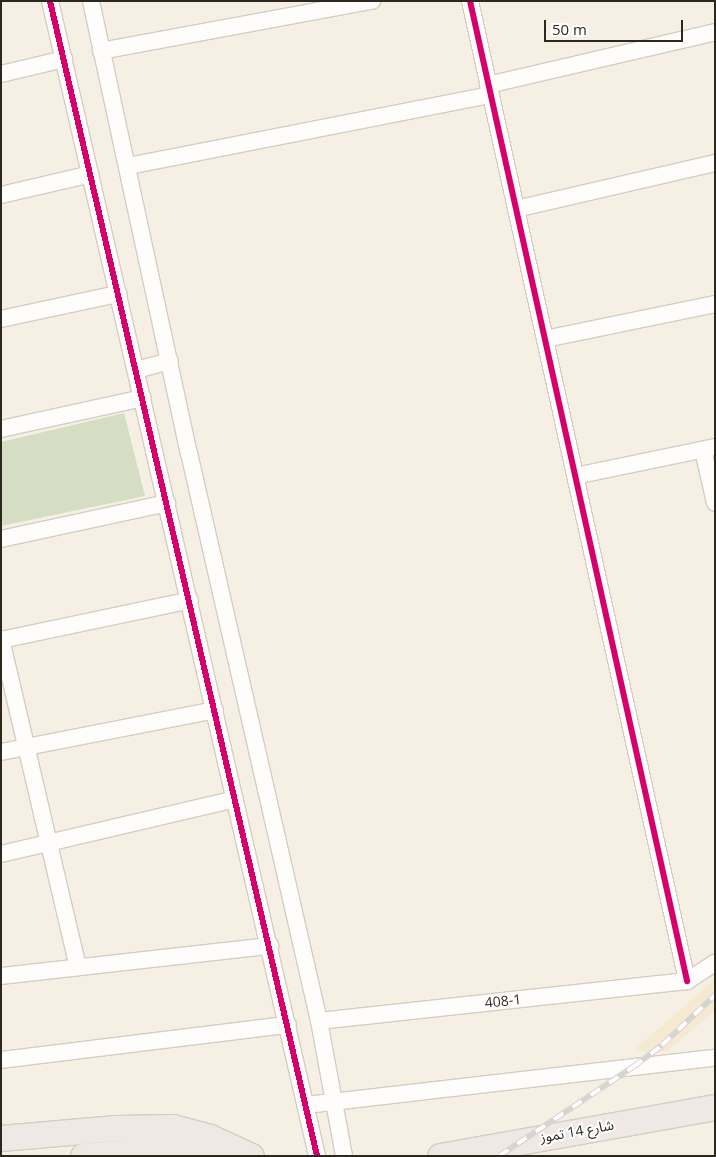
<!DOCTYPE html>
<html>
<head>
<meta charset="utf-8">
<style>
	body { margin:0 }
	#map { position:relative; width:716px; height:1157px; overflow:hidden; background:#f6f0e4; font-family:"Open Sans","Noto Sans Arabic",sans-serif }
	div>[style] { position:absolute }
	.built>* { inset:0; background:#f5e9d2 }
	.green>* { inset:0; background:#d5dec2 }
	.roads { filter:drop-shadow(1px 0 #d3cdc3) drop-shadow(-1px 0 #d3cdc3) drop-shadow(0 1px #d3cdc3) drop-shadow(0 -1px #d3cdc3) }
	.minor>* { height:16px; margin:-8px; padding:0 8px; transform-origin:8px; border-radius:8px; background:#fefdfb }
	.primary>* { height:25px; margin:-12.5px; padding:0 12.5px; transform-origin:12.5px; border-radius:12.5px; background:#f0e8e4 }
	.rail>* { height:5.5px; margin-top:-2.75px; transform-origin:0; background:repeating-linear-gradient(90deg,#fff 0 11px,#d6d4d0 0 22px); box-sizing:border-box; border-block:1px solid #d6d4d0 }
	.cycleway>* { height:6px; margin:-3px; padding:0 3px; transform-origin:3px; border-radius:3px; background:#d6006c }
	span { translate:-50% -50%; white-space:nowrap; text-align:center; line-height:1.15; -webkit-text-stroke:4px #fff; paint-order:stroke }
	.street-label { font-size:14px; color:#2d281e }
	.frame { position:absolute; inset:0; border:2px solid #2d281e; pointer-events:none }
	.scale { position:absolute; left:544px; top:20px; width:139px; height:22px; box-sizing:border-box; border:2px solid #2d281e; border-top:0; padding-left:6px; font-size:15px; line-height:18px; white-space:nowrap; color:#2d281e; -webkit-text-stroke:4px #fff; paint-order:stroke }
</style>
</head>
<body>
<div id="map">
	<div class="built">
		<i style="clip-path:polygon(715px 979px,715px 1010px,668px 1051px,633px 1051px)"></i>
	</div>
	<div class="green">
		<i style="clip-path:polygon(124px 413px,145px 496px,1px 526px,1px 442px)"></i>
	</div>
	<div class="roads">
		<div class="minor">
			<i style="left:50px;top:1px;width:1185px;rotate:76.98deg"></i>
			<i style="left:91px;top:1px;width:463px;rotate:77.8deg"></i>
			<i style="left:189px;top:453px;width:583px;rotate:77.11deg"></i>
			<i style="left:319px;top:1021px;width:137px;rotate:79.5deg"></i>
			<i style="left:470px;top:1px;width:1004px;rotate:77.51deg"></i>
			<i style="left:101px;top:51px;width:276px;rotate:-10.5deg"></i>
			<i style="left:1px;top:74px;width:65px;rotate:-13.4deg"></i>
			<i style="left:488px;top:85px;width:233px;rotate:-13.1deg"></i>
			<i style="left:128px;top:166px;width:370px;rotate:-11.1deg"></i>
			<i style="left:1px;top:195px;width:92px;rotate:-13.1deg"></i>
			<i style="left:516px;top:209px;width:204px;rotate:-13deg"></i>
			<i style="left:1px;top:319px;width:120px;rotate:-12.1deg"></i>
			<i style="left:545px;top:339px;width:174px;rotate:-11.6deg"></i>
			<i style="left:136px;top:370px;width:35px;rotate:-15deg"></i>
			<i style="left:1px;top:429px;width:145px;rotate:-12.3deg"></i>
			<i style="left:703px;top:450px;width:54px;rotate:77.2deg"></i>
			<i style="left:575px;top:476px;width:143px;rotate:-11.7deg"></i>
			<i style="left:1px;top:539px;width:170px;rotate:-12.2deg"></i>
			<i style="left:1px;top:639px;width:337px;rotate:76.8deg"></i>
			<i style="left:1px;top:640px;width:193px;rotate:-11.9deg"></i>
			<i style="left:1px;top:752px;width:218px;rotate:-11.1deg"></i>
			<i style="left:1px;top:854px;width:240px;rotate:-13.2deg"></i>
			<i style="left:1px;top:976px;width:271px;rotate:-6.4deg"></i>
			<i style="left:319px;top:1021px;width:370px;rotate:-6.2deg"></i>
			<i style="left:687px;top:981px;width:33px;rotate:-33deg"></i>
			<i style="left:1px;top:1060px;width:289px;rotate:-7deg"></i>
			<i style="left:306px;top:1105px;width:412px;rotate:-6.6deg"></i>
		</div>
		<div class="primary">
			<i style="left:1px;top:1138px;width:115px;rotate:-5deg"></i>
			<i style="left:116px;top:1128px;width:57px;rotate:-1deg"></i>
			<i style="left:173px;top:1127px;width:38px;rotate:15deg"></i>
			<i style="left:210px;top:1137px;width:45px;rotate:24.9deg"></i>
			<i style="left:83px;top:1156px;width:131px;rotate:-4.8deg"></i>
			<i style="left:440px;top:1156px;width:279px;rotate:-10.1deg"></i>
		</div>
	</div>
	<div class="rail">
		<i style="left:499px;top:1156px;width:161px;rotate:-33.6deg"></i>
		<i style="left:633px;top:1067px;width:36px;rotate:-37deg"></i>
		<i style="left:662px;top:1045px;width:73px;rotate:-43.3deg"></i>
	</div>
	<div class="cycleway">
		<i style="left:50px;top:1px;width:1185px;rotate:76.98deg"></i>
		<i style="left:470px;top:1px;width:1004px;rotate:77.51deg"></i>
	</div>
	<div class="street-label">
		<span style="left:503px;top:1001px;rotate:-6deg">408-1</span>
		<span style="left:577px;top:1131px;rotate:-10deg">شارع 14 تموز</span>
	</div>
	<div class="frame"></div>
	<div class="scale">50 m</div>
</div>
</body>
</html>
